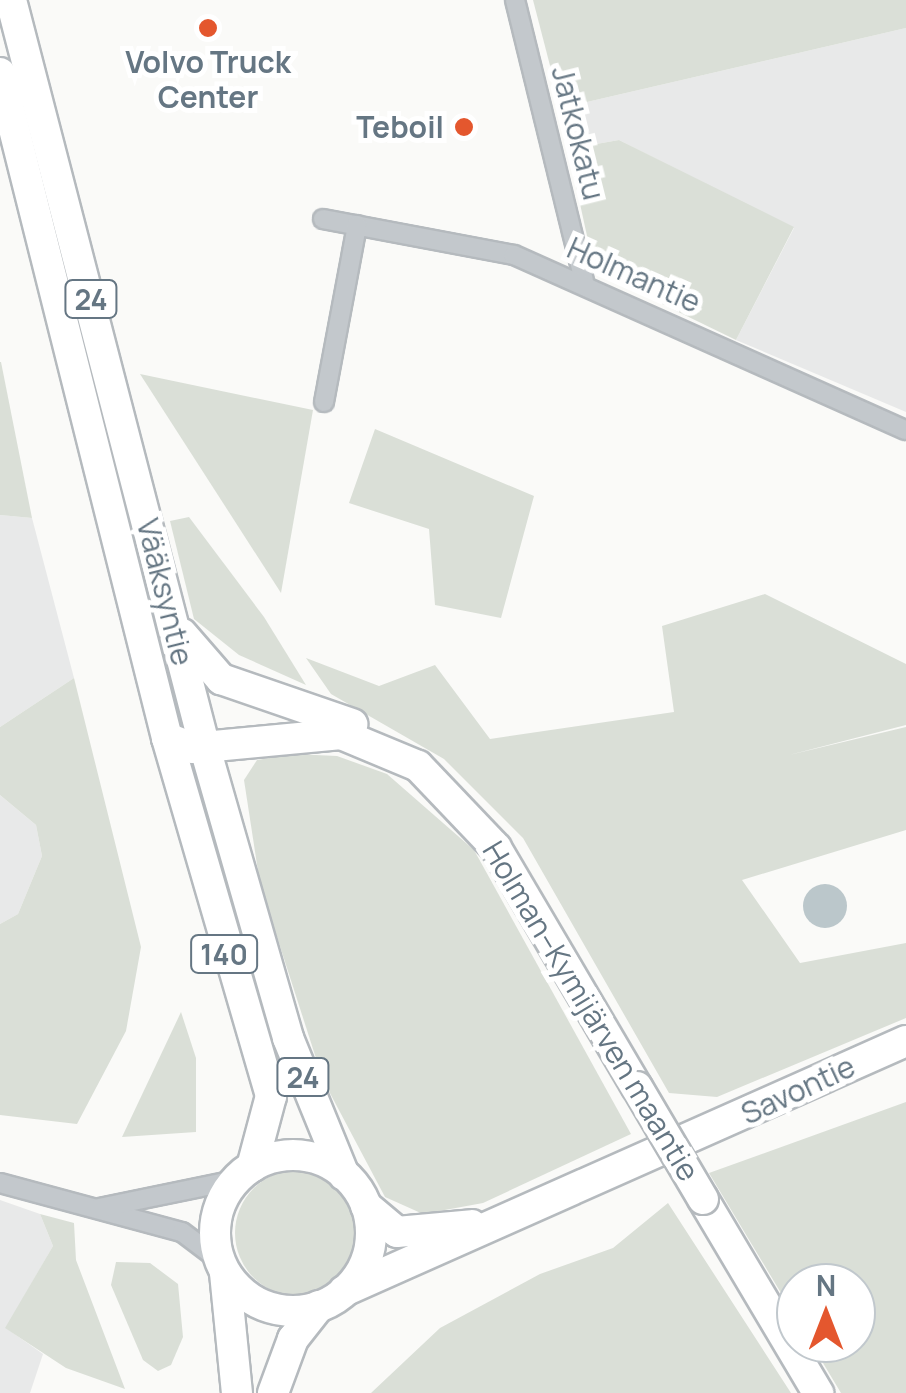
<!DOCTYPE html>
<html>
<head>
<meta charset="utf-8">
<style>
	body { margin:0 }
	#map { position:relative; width:906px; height:1393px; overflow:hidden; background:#fafaf8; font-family:Manrope,sans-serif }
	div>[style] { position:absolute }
	.built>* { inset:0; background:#e8e9e9 }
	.green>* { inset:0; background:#dadfd7 }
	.round { border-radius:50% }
	.water>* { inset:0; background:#bbc7cb }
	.roads { filter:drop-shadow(2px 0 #b5babe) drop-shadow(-2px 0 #b5babe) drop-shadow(0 2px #b5babe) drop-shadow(0 -2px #b5babe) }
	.minor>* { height:18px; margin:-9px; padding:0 9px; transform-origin:9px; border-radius:9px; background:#c3c8cc }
	.primary>* { height:30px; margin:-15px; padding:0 15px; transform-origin:15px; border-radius:15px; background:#fff }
	.primary>.ring { margin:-15px; padding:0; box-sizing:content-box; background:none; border:30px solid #fff; border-radius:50% }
	.trunk>* { height:30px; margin:-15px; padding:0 15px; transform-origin:15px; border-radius:15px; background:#fff }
	.bridges { filter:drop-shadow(2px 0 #b4b9bd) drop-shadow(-2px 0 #b4b9bd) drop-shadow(0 2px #b4b9bd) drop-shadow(0 -2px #b4b9bd) }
	.trunk-bridge>* { height:30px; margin:-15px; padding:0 15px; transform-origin:15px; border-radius:15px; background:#fff }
	.dots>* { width:28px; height:28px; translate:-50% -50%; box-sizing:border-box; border:5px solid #fff; border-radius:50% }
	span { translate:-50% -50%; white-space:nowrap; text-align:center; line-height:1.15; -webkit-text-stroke:10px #fff; paint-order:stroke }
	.shield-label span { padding:2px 8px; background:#fff; border:2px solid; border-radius:8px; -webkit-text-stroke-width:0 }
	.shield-label { font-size:28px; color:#657683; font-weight:700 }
	.poi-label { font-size:30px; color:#657683; font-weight:700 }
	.right { translate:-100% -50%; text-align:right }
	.street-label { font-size:30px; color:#657683 }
	.north { position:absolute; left:776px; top:1263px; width:100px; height:100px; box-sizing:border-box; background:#fff; border:2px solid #c1c8cd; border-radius:50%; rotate:0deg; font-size:28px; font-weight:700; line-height:40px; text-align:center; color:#657683 }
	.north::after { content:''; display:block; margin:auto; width:35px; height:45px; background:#e4572e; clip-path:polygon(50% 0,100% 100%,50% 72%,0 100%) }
</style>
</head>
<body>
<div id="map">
	<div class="built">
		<i style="clip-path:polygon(906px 28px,906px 412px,736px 340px,794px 228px,619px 140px,568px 149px,561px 108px)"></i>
		<i style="clip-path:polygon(0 515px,32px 518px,74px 678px,0 727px)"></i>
		<i style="clip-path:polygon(0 795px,36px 825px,42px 856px,18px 914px,0 924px)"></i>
		<i style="clip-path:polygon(0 1200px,40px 1214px,53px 1246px,6px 1328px,43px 1354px,30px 1393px,0 1393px)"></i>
	</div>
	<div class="green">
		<i style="clip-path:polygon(533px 0,906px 0,906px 28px,561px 108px)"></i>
		<i style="clip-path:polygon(619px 140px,794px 227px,736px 340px,627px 287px,591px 254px,568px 149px)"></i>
		<i style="clip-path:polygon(0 362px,1px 362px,32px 518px,0 515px)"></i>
		<i style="clip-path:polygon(140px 374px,313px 410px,281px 593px)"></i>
		<i style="clip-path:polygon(375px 429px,534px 496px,501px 618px,435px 605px,429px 529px,349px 503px)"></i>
		<i style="clip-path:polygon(189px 517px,264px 617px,306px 685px,239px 655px,194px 619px,170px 521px)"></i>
		<i style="clip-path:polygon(765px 594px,906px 664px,906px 725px,789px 755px,906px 727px,906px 830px,742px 880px,800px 963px,906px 943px,906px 1018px,717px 1097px,669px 1093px,523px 838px,444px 759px,331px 694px,306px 658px,379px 686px,435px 665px,490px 739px,674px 712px,662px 626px)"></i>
		<i style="clip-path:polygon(74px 678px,141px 947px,126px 1031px,77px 1124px,0 1115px,0 924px,18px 914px,42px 856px,36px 825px,0 795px,0 727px)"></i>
		<i style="clip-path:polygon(294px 754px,337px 756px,387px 774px,474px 850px,631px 1134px,483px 1203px,423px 1214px,385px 1197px,323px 1080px,260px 884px,244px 780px,257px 760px)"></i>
		<i style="clip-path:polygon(181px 1012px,196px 1058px,196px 1132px,122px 1137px)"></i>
		<i style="clip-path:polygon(906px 1102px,906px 1393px,841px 1393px,811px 1343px,856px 1343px,856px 1283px,796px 1283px,796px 1318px,709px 1173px)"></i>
		<i class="round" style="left:235px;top:1170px;width:126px;height:126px"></i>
		<i style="clip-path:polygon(668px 1203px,791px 1393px,371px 1393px,440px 1328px,540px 1274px,613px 1248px)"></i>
		<i style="clip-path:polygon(40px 1214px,74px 1223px,76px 1260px,125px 1389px,66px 1368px,5px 1328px,53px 1246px)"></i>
		<i style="clip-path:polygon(116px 1262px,150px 1263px,178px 1284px,183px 1337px,171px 1365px,158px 1371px,143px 1360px,111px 1285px)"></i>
	</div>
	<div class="water">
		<i class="round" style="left:803px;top:884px;width:44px;height:44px"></i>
	</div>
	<div class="roads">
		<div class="minor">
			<i style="left:515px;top:0;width:289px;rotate:76.2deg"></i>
			<i style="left:323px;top:219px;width:194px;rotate:10.7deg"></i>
			<i style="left:514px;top:255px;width:429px;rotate:24.1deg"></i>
			<i style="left:324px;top:402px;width:180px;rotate:-79.4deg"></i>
			<i style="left:0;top:1183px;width:188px;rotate:15.1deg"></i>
			<i style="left:182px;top:1232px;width:46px;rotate:37.1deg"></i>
			<i style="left:99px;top:1208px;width:140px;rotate:-11.6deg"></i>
		</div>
		<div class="primary">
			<i style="left:167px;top:738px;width:373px;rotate:73.8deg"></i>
			<i style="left:271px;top:1096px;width:73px;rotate:105deg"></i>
			<i style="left:205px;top:748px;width:302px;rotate:74deg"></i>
			<i style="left:288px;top:1038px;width:148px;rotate:67.8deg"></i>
			<i class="ring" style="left:215px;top:1155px;width:126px;height:126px"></i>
			<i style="left:366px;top:1206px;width:40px;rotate:40deg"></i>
			<i style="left:397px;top:1232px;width:75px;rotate:-5.3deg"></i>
			<i style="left:225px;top:1273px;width:121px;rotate:84.3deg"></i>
			<i style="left:344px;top:1291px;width:615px;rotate:-23.98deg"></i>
			<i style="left:273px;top:1393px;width:58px;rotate:-69.7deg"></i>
			<i style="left:293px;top:1339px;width:42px;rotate:-51.8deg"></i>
		</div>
		<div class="trunk">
			<i style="left:11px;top:0;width:773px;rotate:75.46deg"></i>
			<i style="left:0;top:73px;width:686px;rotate:75.9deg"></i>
			<i style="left:167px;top:738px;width:28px;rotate:21deg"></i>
			<i style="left:193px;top:748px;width:149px;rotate:-5.4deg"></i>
			<i style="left:341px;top:734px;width:83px;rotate:22.6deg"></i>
			<i style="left:418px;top:766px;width:113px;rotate:46.4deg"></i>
			<i style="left:496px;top:848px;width:277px;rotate:59.5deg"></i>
			<i style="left:182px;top:634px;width:60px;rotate:49.1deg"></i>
			<i style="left:221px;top:679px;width:139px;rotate:19deg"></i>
			<i style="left:703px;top:1199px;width:226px;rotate:59.3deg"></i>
		</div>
	</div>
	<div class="bridges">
		<div class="trunk-bridge">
			<i style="left:637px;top:1087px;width:130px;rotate:59.5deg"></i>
		</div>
	</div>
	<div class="dots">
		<i style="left:208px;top:28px;background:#e4572e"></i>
		<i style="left:464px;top:127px;background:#e4572e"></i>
	</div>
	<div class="shield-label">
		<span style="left:91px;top:299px">24</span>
		<span style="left:224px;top:954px">140</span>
		<span style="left:303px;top:1077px">24</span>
	</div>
	<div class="poi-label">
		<span style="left:208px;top:79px">Volvo Truck<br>Center</span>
		<span class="right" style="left:444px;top:127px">Teboil</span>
	</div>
	<div class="street-label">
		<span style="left:578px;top:133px;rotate:76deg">Jatkokatu</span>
		<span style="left:634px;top:275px;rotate:24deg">Holmantie</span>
		<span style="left:165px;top:592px;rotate:76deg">Vääksyntie</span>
		<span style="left:591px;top:1011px;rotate:59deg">Holman–Kymijärven maantie</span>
		<span style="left:798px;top:1090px;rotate:-25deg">Savontie</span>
	</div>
	<div class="north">N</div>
</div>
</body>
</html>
